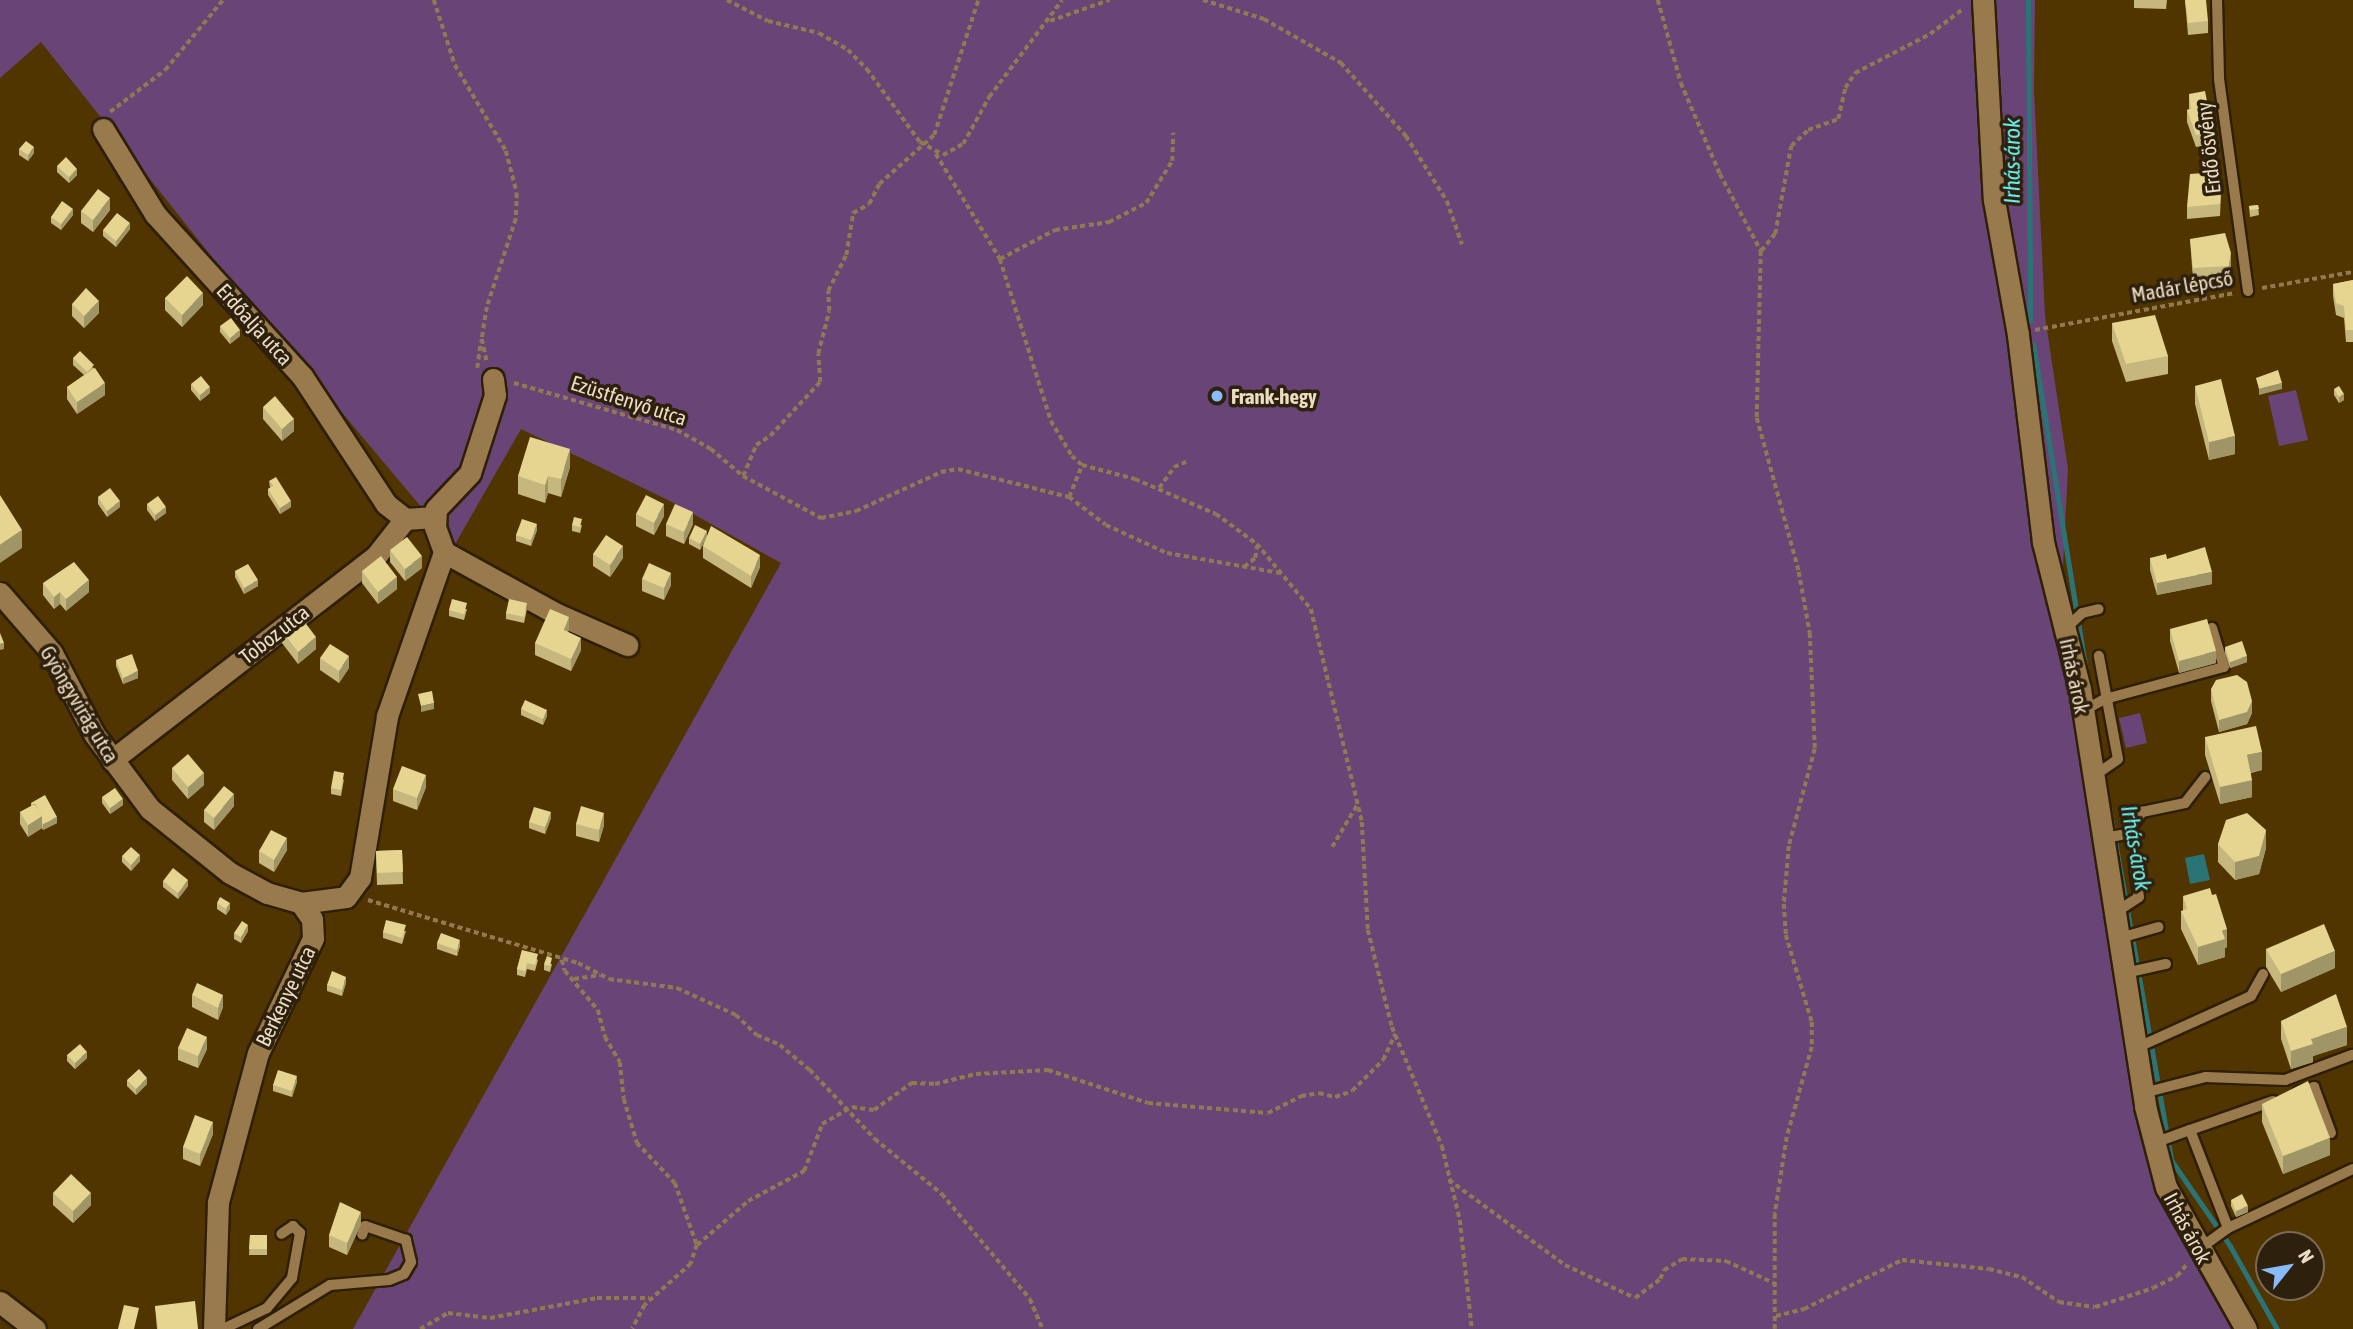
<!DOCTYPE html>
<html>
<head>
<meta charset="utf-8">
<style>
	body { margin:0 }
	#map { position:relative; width:2353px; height:1329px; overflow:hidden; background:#513501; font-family:"Asap Condensed",sans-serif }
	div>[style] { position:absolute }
	.green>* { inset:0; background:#684576 }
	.water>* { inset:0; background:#2b7475 }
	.stream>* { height:5px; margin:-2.5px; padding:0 2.5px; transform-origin:2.5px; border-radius:2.5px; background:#2b7475 }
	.path>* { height:3.5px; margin-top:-1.75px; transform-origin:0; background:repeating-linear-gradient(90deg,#917a51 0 5px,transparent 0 8.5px) }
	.roads { filter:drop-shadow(2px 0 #2f1f07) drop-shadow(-2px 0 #2f1f07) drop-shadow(0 2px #2f1f07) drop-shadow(0 -2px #2f1f07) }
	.lane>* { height:10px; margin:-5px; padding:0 5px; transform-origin:5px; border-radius:5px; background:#997a4d }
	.street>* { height:21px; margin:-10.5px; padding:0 10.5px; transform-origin:10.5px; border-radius:10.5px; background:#997a4d }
	.wall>* { inset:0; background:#c5b77d }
	.shaded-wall>* { inset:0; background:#a09566 }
	.building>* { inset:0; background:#e5d591 }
	.dots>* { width:19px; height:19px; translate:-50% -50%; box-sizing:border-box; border:4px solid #2d200d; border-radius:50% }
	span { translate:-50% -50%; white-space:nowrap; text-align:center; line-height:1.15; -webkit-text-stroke:7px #2d200d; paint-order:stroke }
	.street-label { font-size:21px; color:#eddcc4 }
	.poi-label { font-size:21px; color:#eddcc4; font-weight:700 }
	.left { translate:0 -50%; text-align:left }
	.water-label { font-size:23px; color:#69f2f4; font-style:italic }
	.north { position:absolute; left:2255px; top:1231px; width:70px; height:70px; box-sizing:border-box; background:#2d200d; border:2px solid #7a6b56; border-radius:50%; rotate:59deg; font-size:19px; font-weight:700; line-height:28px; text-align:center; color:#eddcc4 }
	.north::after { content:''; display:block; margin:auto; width:24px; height:32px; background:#89bafc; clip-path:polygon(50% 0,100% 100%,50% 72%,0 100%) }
</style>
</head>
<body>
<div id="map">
	<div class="green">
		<i style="clip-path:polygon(0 0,2035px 0,2034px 90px,2045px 316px,2068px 469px,2062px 584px,2166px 1187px,2246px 1329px,353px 1329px,781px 563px,670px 501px,521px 429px,454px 546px,223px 271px,41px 42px,0 78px)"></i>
		<i style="clip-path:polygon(2296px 390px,2308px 440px,2279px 446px,2268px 396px)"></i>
		<i style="clip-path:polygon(2140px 713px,2147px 743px,2126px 748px,2119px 718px)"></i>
	</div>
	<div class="water">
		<i style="clip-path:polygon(2204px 854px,2210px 880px,2190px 884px,2185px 858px)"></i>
	</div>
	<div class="stream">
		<i style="left:2028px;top:0;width:321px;rotate:89.6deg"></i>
		<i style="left:2033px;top:344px;width:336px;rotate:80.8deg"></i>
		<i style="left:2109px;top:807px;width:358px;rotate:80deg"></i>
		<i style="left:2171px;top:1160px;width:104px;rotate:55.5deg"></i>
		<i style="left:2230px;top:1246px;width:95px;rotate:60.5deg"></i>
	</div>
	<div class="path">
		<i style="left:434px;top:0;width:68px;rotate:72.1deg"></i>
		<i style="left:455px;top:65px;width:100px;rotate:59.3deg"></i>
		<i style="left:506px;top:151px;width:43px;rotate:75.3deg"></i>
		<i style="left:517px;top:193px;width:26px;rotate:92deg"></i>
		<i style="left:516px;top:219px;width:93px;rotate:108.2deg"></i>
		<i style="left:487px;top:307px;width:32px;rotate:99deg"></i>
		<i style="left:482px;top:339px;width:24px;rotate:78deg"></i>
		<i style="left:727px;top:0;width:46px;rotate:27.1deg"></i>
		<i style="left:768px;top:21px;width:52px;rotate:13.2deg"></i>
		<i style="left:819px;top:33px;width:34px;rotate:30deg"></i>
		<i style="left:848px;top:50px;width:27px;rotate:45deg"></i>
		<i style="left:867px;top:69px;width:90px;rotate:54deg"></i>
		<i style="left:920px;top:142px;width:26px;rotate:29deg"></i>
		<i style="left:943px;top:155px;width:23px;rotate:-29deg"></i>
		<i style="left:963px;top:144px;width:54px;rotate:-61deg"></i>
		<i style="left:989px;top:97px;width:121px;rotate:-53deg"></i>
		<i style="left:1203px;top:0;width:64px;rotate:17.3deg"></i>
		<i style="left:1264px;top:19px;width:89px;rotate:29.7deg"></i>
		<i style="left:1341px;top:63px;width:98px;rotate:48.3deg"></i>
		<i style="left:1406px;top:136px;width:77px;rotate:57.8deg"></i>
		<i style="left:1447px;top:201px;width:46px;rotate:70.8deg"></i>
		<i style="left:1658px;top:0;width:86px;rotate:74.5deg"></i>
		<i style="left:1681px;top:83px;width:99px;rotate:66.8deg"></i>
		<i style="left:1720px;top:174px;width:87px;rotate:62deg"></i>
		<i style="left:1761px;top:251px;width:167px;rotate:91.4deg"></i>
		<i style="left:1757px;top:418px;width:160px;rotate:74.7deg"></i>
		<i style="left:1799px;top:572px;width:62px;rotate:79.8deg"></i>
		<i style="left:1810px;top:633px;width:116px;rotate:87.5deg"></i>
		<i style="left:1815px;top:749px;width:100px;rotate:105deg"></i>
		<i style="left:1789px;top:846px;width:58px;rotate:94.9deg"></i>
		<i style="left:1784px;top:904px;width:31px;rotate:86deg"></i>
		<i style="left:1786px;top:935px;width:91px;rotate:73.4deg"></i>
		<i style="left:1812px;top:1022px;width:25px;rotate:90deg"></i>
		<i style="left:1812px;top:1047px;width:93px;rotate:105.5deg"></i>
		<i style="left:1787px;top:1137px;width:78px;rotate:98.9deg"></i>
		<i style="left:1775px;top:1214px;width:115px;rotate:90deg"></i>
		<i style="left:1050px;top:21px;width:63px;rotate:-19.6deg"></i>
		<i style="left:110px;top:112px;width:69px;rotate:-37.4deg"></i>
		<i style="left:165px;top:70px;width:91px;rotate:-50.4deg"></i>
		<i style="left:936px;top:154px;width:123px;rotate:58.6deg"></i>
		<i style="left:1000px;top:259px;width:170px;rotate:72.5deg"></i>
		<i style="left:1051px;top:421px;width:41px;rotate:59deg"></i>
		<i style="left:1072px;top:456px;width:13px;rotate:42deg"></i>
		<i style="left:1082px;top:465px;width:55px;rotate:14.8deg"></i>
		<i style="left:1135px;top:479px;width:88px;rotate:23.4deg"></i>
		<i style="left:1216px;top:514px;width:51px;rotate:36.2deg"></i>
		<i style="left:1257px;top:544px;width:85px;rotate:50.3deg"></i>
		<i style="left:1311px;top:609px;width:219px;rotate:76.5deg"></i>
		<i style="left:1362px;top:822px;width:108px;rotate:86.8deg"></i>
		<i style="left:1368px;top:930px;width:100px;rotate:76.1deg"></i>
		<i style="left:1392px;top:1027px;width:129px;rotate:67.2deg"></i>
		<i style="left:1442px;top:1146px;width:76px;rotate:76.3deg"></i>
		<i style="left:1460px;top:1220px;width:110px;rotate:83.7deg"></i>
		<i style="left:1761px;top:251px;width:22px;rotate:-51deg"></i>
		<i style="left:1775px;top:234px;width:89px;rotate:-79.7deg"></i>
		<i style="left:1791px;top:146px;width:23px;rotate:-43deg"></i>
		<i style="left:1808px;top:130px;width:32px;rotate:-20deg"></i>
		<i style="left:1838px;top:119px;width:32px;rotate:-77deg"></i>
		<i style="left:1845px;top:88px;width:18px;rotate:-56deg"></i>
		<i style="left:1855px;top:73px;width:85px;rotate:-27.5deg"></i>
		<i style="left:1930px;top:34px;width:41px;rotate:-37.1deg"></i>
		<i style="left:1000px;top:259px;width:62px;rotate:-27.8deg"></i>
		<i style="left:1055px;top:230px;width:55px;rotate:-8.4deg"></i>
		<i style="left:1109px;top:222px;width:42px;rotate:-27.2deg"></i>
		<i style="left:1146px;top:203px;width:49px;rotate:-58.2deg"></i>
		<i style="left:1172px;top:161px;width:28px;rotate:-88deg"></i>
		<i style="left:2262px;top:288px;width:92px;rotate:-10deg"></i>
		<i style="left:2035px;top:330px;width:202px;rotate:-10.5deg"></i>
		<i style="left:477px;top:368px;width:27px;rotate:-82deg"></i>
		<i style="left:514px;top:383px;width:170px;rotate:16.1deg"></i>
		<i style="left:677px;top:430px;width:39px;rotate:29deg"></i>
		<i style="left:711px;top:449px;width:42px;rotate:40.2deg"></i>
		<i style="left:743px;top:476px;width:89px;rotate:28.3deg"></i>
		<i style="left:821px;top:518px;width:36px;rotate:-11deg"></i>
		<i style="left:856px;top:511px;width:94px;rotate:-24.6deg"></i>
		<i style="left:941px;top:472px;width:17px;rotate:-10deg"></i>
		<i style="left:958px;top:469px;width:114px;rotate:14.2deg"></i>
		<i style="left:1069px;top:497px;width:46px;rotate:37.1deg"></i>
		<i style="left:1106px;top:525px;width:67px;rotate:24.7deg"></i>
		<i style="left:1167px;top:553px;width:116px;rotate:10deg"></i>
		<i style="left:743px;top:476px;width:34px;rotate:-67deg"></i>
		<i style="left:756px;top:445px;width:17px;rotate:-33deg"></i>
		<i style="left:770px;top:436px;width:74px;rotate:-47.2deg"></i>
		<i style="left:820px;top:382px;width:28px;rotate:-94deg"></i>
		<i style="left:818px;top:354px;width:44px;rotate:-75.7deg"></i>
		<i style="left:829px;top:311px;width:20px;rotate:-93deg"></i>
		<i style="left:828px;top:291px;width:40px;rotate:-63.4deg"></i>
		<i style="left:846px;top:255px;width:43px;rotate:-80.5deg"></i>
		<i style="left:853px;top:213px;width:18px;rotate:-29deg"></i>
		<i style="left:869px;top:204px;width:22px;rotate:-63deg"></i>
		<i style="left:879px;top:184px;width:74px;rotate:-41.7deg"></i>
		<i style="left:934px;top:135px;width:142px;rotate:-71.9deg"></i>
		<i style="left:1159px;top:488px;width:26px;rotate:-54deg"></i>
		<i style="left:1174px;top:467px;width:13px;rotate:-23deg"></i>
		<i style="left:1069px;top:497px;width:35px;rotate:-68deg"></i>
		<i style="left:1244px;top:567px;width:14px;rotate:-39deg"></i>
		<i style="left:1255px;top:558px;width:12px;rotate:-81deg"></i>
		<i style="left:1332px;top:847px;width:49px;rotate:-59.2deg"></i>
		<i style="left:368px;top:900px;width:219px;rotate:16.7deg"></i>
		<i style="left:578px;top:963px;width:35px;rotate:27deg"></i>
		<i style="left:609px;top:979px;width:69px;rotate:7.5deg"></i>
		<i style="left:677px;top:988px;width:65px;rotate:24.6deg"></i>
		<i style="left:736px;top:1015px;width:29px;rotate:44deg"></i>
		<i style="left:757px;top:1035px;width:25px;rotate:23deg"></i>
		<i style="left:780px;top:1045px;width:39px;rotate:40deg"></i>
		<i style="left:810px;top:1070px;width:95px;rotate:46.7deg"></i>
		<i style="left:875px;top:1139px;width:87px;rotate:39.4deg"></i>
		<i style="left:942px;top:1194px;width:137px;rotate:50deg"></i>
		<i style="left:1030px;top:1299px;width:33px;rotate:67deg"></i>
		<i style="left:562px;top:960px;width:11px;rotate:75deg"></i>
		<i style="left:565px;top:971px;width:51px;rotate:49.8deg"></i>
		<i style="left:598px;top:1010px;width:28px;rotate:75deg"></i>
		<i style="left:605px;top:1037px;width:29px;rotate:59deg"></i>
		<i style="left:620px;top:1062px;width:37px;rotate:84deg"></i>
		<i style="left:624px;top:1099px;width:46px;rotate:73.5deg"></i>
		<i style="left:637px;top:1143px;width:55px;rotate:46.5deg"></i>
		<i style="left:675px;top:1183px;width:66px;rotate:70.5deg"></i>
		<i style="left:697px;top:1245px;width:20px;rotate:108deg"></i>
		<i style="left:691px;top:1264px;width:62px;rotate:138.3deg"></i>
		<i style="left:645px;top:1305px;width:27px;rotate:118deg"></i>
		<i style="left:574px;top:979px;width:26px;rotate:-9deg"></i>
		<i style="left:1449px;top:1180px;width:144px;rotate:36.2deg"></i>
		<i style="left:1565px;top:1265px;width:77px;rotate:25.2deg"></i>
		<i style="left:1635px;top:1298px;width:31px;rotate:-37deg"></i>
		<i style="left:1660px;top:1279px;width:10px;rotate:-66deg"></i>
		<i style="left:1664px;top:1270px;width:21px;rotate:-31deg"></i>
		<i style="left:1682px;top:1259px;width:44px;rotate:2.6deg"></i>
		<i style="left:1726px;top:1261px;width:55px;rotate:24.7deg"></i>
		<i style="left:697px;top:1245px;width:67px;rotate:-40.8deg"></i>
		<i style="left:748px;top:1201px;width:64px;rotate:-28.2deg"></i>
		<i style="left:804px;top:1171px;width:50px;rotate:-69deg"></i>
		<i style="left:822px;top:1124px;width:34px;rotate:-30deg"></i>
		<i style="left:852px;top:1107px;width:22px;rotate:8deg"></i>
		<i style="left:874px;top:1110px;width:47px;rotate:-35.4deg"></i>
		<i style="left:912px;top:1083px;width:23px;rotate:2deg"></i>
		<i style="left:935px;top:1084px;width:42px;rotate:-13.7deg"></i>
		<i style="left:976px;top:1074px;width:72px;rotate:-3.2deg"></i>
		<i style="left:1048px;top:1070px;width:105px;rotate:18.3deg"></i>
		<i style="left:1148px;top:1103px;width:120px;rotate:4.8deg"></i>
		<i style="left:1268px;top:1113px;width:37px;rotate:-27deg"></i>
		<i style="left:1301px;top:1096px;width:18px;rotate:-9deg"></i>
		<i style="left:1319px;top:1093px;width:16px;rotate:14deg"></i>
		<i style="left:1335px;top:1097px;width:18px;rotate:-19deg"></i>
		<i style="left:1352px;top:1091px;width:44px;rotate:-45deg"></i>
		<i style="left:1383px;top:1060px;width:29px;rotate:-65deg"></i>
		<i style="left:1776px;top:1316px;width:29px;rotate:-14deg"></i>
		<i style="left:1804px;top:1309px;width:110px;rotate:-26.6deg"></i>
		<i style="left:1902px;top:1260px;width:87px;rotate:5.9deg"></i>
		<i style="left:1989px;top:1269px;width:34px;rotate:14deg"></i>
		<i style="left:2022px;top:1277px;width:45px;rotate:34deg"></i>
		<i style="left:2059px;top:1302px;width:36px;rotate:8deg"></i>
		<i style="left:2095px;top:1307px;width:61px;rotate:-18.1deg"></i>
		<i style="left:2153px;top:1288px;width:27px;rotate:-27deg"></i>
		<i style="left:2177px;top:1276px;width:16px;rotate:-50deg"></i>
		<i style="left:420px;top:1329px;width:32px;rotate:-30deg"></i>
		<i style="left:448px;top:1313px;width:42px;rotate:6.8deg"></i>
		<i style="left:490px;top:1318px;width:109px;rotate:-10.6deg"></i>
		<i style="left:597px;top:1298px;width:52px"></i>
	</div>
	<div class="roads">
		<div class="lane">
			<i style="left:2217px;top:0;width:79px;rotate:88.5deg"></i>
			<i style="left:2219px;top:79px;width:214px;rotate:82.2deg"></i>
			<i style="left:2065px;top:629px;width:23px;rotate:-43deg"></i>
			<i style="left:2082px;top:613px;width:17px;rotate:-13deg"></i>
			<i style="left:2083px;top:711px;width:25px;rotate:-29deg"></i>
			<i style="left:2105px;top:699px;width:123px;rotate:-15.1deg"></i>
			<i style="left:2224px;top:667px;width:41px;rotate:-107.1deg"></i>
			<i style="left:2094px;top:776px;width:29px;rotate:-35deg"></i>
			<i style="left:2118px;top:759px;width:105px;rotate:-100.5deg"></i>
			<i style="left:2104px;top:838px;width:23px;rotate:-10deg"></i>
			<i style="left:2127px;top:834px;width:27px;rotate:-56deg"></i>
			<i style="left:2142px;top:812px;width:44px;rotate:-11.8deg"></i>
			<i style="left:2185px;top:803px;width:33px;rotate:-52deg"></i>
			<i style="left:2116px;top:912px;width:27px;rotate:-33deg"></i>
			<i style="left:2139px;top:897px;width:30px;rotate:-98deg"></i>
			<i style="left:2120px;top:938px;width:40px;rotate:-16deg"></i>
			<i style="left:2125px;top:973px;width:42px;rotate:-12.4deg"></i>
			<i style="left:2136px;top:1048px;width:126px;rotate:-24.3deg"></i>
			<i style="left:2251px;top:996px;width:25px;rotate:-61deg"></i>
			<i style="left:2298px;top:1092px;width:17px;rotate:-17deg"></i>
			<i style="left:2314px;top:1087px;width:49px;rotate:69.7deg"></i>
			<i style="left:2143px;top:1093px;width:65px;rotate:-14.3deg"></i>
			<i style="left:2206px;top:1077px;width:79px;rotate:2.2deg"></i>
			<i style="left:2285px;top:1080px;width:72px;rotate:-20.5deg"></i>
			<i style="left:2190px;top:1130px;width:88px;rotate:-19.3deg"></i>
			<i style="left:2154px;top:1143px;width:38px;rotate:-20deg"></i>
			<i style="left:2190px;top:1130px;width:105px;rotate:68.8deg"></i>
			<i style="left:2199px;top:1249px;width:36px;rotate:-36deg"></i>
			<i style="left:2228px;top:1228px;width:138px;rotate:-25.3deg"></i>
			<i style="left:223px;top:1329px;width:49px;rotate:-25.5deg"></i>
			<i style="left:267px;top:1308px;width:39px;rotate:-50deg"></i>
			<i style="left:292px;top:1278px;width:46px;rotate:-79.9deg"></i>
			<i style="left:300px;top:1233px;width:10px;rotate:-135deg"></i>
			<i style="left:293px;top:1226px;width:14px;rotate:146deg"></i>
			<i style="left:258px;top:1329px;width:84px;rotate:-31.4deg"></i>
			<i style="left:330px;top:1285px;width:59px;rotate:-4.8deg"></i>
			<i style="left:389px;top:1280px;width:16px;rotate:-22deg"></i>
			<i style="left:404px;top:1274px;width:14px;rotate:-60deg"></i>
			<i style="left:411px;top:1262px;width:23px;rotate:-103deg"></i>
			<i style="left:406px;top:1240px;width:43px;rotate:-161.1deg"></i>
			<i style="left:365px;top:1226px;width:9px;rotate:108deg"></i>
		</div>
		<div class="street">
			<i style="left:1983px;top:0;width:200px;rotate:86.9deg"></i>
			<i style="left:1994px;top:200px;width:137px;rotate:79.9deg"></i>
			<i style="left:2018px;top:335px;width:209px;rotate:83.1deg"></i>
			<i style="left:2043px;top:542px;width:152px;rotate:75.9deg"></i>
			<i style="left:2080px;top:689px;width:422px;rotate:81.1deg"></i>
			<i style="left:2145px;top:1106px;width:84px;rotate:75.5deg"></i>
			<i style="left:2166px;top:1187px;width:163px;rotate:60.6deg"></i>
			<i style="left:103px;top:129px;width:100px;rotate:58.5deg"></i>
			<i style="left:155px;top:214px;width:219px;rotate:47.8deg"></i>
			<i style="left:302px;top:376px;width:153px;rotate:56.7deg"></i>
			<i style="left:386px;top:504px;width:24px;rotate:38deg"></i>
			<i style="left:493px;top:379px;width:16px;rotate:83deg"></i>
			<i style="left:495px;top:395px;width:82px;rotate:107.8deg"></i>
			<i style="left:470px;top:473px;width:50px;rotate:133.4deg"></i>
			<i style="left:436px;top:509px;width:18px;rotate:93deg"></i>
			<i style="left:435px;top:527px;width:27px;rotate:70deg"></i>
			<i style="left:444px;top:552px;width:129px;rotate:28.8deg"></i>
			<i style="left:557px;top:614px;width:77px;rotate:23.9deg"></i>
			<i style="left:0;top:593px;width:79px;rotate:49.1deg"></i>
			<i style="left:52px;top:653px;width:91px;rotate:62.6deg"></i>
			<i style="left:94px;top:734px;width:94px;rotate:53.3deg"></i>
			<i style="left:150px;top:809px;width:102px;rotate:38.7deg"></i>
			<i style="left:230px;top:873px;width:42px;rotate:28.4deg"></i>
			<i style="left:267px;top:893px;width:35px;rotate:16deg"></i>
			<i style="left:112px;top:760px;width:334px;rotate:-37.7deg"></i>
			<i style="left:376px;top:556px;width:47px;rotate:-51.9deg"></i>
			<i style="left:405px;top:519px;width:30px;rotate:-4deg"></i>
			<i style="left:0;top:1302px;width:44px;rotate:37.6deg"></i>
			<i style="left:214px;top:1329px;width:127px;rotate:-88.2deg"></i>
			<i style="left:218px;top:1202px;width:154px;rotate:-75deg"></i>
			<i style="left:258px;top:1053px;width:127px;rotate:-64.4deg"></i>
			<i style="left:313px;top:938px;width:19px;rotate:-93deg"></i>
			<i style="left:312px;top:919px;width:19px;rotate:-125deg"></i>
			<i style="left:301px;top:903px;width:45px;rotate:-7.6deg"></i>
			<i style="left:346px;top:897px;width:24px;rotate:-54deg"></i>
			<i style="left:360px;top:878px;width:164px;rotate:-80.5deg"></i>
			<i style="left:387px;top:716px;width:174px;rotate:-70.8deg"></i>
		</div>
	</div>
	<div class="wall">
		<i style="clip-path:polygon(2134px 0,2167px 0,2166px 9px,2134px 8px)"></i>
		<i style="clip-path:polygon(2185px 0,2208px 21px,2208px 33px,2188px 35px)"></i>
		<i style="clip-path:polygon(2189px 94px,2213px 132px,2213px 144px,2196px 147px,2187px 122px,2187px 110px,2189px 109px)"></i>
		<i style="clip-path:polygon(19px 149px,34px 153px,28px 161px,19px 155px)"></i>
		<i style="clip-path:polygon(57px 166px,77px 175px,69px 183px,57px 172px)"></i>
		<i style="clip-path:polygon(2218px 183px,2221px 195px,2220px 216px,2187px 219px,2187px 207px)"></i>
		<i style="clip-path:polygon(2258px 205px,2259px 215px,2250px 217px,2249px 206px)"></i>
		<i style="clip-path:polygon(110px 210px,93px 232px,81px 223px,81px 211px)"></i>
		<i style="clip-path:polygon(73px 215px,61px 230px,51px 223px,51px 217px)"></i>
		<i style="clip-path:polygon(130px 229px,116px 247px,103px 236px,103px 230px)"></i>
		<i style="clip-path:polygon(2190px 239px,2231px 265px,2229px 278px,2193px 280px)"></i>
		<i style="clip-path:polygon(2353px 280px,2353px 342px,2346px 342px,2344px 318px,2336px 315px,2333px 296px,2333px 284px)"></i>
		<i style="clip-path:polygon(165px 298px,203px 305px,182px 327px,165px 310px)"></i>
		<i style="clip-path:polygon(72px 304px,99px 313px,84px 328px,72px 316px)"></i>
		<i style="clip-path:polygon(2112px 323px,2168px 356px,2168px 374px,2126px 382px,2112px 341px)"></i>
		<i style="clip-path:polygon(220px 326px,240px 336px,230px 344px,220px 332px)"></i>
		<i style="clip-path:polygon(73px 358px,94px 368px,105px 395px,77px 414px,67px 399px,67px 387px,84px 375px,73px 365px)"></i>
		<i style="clip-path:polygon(191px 384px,210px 393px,200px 401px,191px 390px)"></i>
		<i style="clip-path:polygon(2195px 386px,2235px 454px,2209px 460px,2195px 404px)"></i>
		<i style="clip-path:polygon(2334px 389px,2344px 400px,2339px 403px,2334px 395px)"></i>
		<i style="clip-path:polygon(263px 407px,294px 431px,282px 441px,263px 419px)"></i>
		<i style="clip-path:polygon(570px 467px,561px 497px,548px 493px,545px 503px,518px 494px,518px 476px)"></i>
		<i style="clip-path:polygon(269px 481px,291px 507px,280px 514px,268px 495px,268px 489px,270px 488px)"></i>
		<i style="clip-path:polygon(98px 497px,120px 507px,107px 517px,98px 504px)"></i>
		<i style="clip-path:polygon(147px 504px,166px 513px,155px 521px,147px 510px)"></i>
		<i style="clip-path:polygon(636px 514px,664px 516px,654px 535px,636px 526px)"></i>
		<i style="clip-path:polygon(666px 524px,693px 524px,684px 544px,666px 536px)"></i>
		<i style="clip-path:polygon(572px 525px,582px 525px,580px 533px,572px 531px)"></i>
		<i style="clip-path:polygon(537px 530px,531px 546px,516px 541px,516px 535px)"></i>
		<i style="clip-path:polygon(707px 537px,760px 567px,751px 588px,703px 558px,703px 546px,706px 538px,700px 550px,689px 544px,689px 538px)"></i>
		<i style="clip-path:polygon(390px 550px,422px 568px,405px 581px,390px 562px)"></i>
		<i style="clip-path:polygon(593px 554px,623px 558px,610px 577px,593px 566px)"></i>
		<i style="clip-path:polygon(2150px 558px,2167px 559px,2212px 584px,2157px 595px,2150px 570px)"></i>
		<i style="clip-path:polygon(235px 571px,258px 586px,244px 594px,235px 577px)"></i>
		<i style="clip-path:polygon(362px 571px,397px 589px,378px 604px,362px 583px)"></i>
		<i style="clip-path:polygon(642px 579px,671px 585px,664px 600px,642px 591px)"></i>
		<i style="clip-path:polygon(43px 583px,89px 592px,66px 611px,60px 604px,54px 609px,43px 595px)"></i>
		<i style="clip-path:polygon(467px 609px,464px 620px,449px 616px,449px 610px)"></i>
		<i style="clip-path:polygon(527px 609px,524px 623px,506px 619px,506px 613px)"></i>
		<i style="clip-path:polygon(569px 629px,568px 632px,581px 650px,571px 671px,535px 655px,535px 643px)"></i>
		<i style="clip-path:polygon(2170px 629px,2216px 663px,2179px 673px,2170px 641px)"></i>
		<i style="clip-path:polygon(282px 631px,316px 649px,298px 664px,282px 643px)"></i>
		<i style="clip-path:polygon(2225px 647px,2247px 662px,2230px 668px,2225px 653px)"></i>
		<i style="clip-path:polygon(320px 658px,349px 668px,339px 683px,320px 670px)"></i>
		<i style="clip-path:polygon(116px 660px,138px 678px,123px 684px,116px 666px)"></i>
		<i style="clip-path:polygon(2211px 689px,2252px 713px,2247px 724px,2219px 732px,2211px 701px)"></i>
		<i style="clip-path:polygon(521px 709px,547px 716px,543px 725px,521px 715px)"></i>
		<i style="clip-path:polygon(2205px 737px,2262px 770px,2251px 773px,2252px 797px,2220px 804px,2205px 755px)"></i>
		<i style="clip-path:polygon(172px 768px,204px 785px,188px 799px,172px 780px)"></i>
		<i style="clip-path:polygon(344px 779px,341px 796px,331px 794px,331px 788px)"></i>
		<i style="clip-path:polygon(426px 787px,417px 810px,393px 801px,393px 789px)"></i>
		<i style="clip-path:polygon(102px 797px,123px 805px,110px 814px,102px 803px)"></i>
		<i style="clip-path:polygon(31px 803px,57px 823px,43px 830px,42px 828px,28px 837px,20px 824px,20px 812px,31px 806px)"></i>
		<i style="clip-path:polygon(234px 806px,214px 830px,204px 822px,204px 810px)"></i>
		<i style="clip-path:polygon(551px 818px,545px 834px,529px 828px,529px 822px)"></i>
		<i style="clip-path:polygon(576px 824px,604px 825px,599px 842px,576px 836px)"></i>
		<i style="clip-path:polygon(2218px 844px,2266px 848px,2259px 874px,2235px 880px,2218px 862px)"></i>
		<i style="clip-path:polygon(287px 850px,274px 872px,259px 863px,259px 851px)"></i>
		<i style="clip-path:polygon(402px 850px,403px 884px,377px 885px,376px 851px)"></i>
		<i style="clip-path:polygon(122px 856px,140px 861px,131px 871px,122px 862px)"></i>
		<i style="clip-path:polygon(163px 881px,188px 886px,178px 899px,163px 887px)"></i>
		<i style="clip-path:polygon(2183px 896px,2227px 947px,2225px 948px,2225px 957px,2198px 965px,2181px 929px,2181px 911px,2183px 911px)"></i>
		<i style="clip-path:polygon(217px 903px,230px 909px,226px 915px,217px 909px)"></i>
		<i style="clip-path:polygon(248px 931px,241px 943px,234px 939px,234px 933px)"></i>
		<i style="clip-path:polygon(406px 931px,402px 944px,383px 938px,383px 932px)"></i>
		<i style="clip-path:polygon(437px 943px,460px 946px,457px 956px,437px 949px)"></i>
		<i style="clip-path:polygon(2266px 949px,2335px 968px,2281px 992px,2266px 967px)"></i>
		<i style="clip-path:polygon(522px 950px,538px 960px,535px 971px,527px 969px,525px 977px,517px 975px,517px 969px)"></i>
		<i style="clip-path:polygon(544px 964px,552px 964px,550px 972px,544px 970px)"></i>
		<i style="clip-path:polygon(346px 983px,342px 996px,327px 991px,327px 985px)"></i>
		<i style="clip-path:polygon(192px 995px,223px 1007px,218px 1020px,192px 1007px)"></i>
		<i style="clip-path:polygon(2281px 1021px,2347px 1045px,2313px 1056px,2313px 1062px,2291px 1069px,2281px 1039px)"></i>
		<i style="clip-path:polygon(178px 1048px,207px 1049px,198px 1068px,178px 1060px)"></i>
		<i style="clip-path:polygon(67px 1055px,87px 1058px,75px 1069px,67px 1061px)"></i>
		<i style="clip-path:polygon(127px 1080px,147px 1084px,136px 1095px,127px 1086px)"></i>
		<i style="clip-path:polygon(297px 1082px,292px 1097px,273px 1091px,273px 1085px)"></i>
		<i style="clip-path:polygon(2262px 1104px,2330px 1155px,2283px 1174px,2262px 1122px)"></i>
		<i style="clip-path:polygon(213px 1134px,200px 1166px,183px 1159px,183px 1147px)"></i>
		<i style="clip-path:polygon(53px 1193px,91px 1205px,73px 1223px,53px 1205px)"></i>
		<i style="clip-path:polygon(2231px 1200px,2248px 1212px,2236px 1217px,2231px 1206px)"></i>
		<i style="clip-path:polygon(361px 1224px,347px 1255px,329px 1247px,329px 1235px)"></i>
		<i style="clip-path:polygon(250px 1235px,267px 1235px,267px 1255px,249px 1255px)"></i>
		<i style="clip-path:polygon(155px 1306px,198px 1329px,157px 1329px)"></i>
	</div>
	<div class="shaded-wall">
		<i style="clip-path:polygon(34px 147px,34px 153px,28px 161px,28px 155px)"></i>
		<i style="clip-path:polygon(77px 169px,77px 175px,69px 183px,69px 177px)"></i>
		<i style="clip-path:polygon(110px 198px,110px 210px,93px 232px,93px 220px)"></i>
		<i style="clip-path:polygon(73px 209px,73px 215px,61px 230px,61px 224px)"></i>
		<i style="clip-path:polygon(130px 223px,130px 229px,116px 247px,116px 241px)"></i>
		<i style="clip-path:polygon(2231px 253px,2231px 265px,2229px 278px,2229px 266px)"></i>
		<i style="clip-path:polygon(203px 293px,203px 305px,182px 327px,182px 315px)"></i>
		<i style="clip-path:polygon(99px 301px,99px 313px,84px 328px,84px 316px)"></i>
		<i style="clip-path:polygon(240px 330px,240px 336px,230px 344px,230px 338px)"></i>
		<i style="clip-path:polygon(105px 383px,105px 395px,77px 414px,77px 402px)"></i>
		<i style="clip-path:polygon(2282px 383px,2282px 389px,2259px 395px,2259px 389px)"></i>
		<i style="clip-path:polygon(210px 387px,210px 393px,200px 401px,200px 395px)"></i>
		<i style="clip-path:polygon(2344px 394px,2344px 400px,2339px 403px,2339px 397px)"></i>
		<i style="clip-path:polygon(294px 419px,294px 431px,282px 441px,282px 429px)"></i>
		<i style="clip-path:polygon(2235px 436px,2235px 454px,2209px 460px,2209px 442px)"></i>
		<i style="clip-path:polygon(570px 449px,570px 467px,561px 497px,561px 479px)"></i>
		<i style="clip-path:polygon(548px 476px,548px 493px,545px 503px,545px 485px)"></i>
		<i style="clip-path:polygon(120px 501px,120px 507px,107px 517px,107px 511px)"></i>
		<i style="clip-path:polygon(291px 501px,291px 507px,280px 514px,280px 508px)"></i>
		<i style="clip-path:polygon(664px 504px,664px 516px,654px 535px,654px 523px)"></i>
		<i style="clip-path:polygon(166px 507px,166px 513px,155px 521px,155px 515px)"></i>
		<i style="clip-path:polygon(693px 512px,693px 524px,684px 544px,684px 532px)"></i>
		<i style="clip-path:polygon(537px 524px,537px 530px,531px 546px,531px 540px)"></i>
		<i style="clip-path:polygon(22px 530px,22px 548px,0 563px,0 545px)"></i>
		<i style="clip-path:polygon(707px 531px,707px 537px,700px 550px,700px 544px)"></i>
		<i style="clip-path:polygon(623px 546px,623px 558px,610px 577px,610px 565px)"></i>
		<i style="clip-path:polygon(760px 555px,760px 567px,751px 588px,751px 576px)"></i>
		<i style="clip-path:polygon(422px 556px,422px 568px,405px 581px,405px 569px)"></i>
		<i style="clip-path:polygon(2212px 572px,2212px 584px,2157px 595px,2157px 583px)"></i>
		<i style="clip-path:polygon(671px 573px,671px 585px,664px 600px,664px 588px)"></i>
		<i style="clip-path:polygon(397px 577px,397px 589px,378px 604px,378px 592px)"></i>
		<i style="clip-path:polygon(89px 580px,89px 592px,66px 611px,66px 599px)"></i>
		<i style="clip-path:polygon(258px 580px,258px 586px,244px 594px,244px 588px)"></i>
		<i style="clip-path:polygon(60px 592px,60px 604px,54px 609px,54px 597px)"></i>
		<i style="clip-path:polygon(569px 617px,569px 629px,564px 642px,564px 630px)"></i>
		<i style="clip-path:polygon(316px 637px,316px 649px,298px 664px,298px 652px)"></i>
		<i style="clip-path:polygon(581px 638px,581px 650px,571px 671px,571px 659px)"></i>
		<i style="clip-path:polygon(4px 643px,4px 649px,0 650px,0 644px)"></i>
		<i style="clip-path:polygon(2216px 651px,2216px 663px,2179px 673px,2179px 661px)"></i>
		<i style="clip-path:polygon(349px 656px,349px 668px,339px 683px,339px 671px)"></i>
		<i style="clip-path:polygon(2247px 656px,2247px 662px,2230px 668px,2230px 662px)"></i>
		<i style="clip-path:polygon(138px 671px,138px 678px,123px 684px,123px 678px)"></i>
		<i style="clip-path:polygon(2252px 701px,2252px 713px,2247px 724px,2219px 732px,2219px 720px)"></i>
		<i style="clip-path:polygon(434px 703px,434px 709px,421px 712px,421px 706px)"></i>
		<i style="clip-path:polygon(547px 710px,547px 716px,543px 725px,543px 719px)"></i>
		<i style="clip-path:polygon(2262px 752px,2262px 770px,2247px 773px,2247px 755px)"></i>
		<i style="clip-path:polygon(204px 773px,204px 785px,188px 799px,188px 787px)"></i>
		<i style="clip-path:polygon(426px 775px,426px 787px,417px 810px,417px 798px)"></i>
		<i style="clip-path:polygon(2252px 780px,2252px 797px,2220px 804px,2220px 787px)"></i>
		<i style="clip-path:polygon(234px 794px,234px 806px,214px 830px,214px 818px)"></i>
		<i style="clip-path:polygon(123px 799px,123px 805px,110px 814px,110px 808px)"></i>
		<i style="clip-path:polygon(551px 812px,551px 818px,545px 834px,545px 827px)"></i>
		<i style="clip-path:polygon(604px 813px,604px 825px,599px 842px,599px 830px)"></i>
		<i style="clip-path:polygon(42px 816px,42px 828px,28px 837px,28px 825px)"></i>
		<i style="clip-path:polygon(57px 817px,57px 823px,43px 830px,43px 824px)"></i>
		<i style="clip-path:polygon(2266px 830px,2266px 848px,2259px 874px,2235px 880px,2235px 862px)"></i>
		<i style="clip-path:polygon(287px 838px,287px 850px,274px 872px,274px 860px)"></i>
		<i style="clip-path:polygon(140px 855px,140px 861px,131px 871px,131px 865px)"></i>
		<i style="clip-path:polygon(188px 880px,188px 886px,178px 899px,178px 893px)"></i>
		<i style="clip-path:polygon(230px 903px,230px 909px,226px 915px,226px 909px)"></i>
		<i style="clip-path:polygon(248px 925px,248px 931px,241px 943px,241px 937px)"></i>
		<i style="clip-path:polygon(2227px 929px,2227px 947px,2225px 948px,2225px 957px,2198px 965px,2198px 947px,2222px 931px)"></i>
		<i style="clip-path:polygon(460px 940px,460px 946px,457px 956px,457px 950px)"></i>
		<i style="clip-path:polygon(2335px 951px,2335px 968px,2281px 992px,2281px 974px)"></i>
		<i style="clip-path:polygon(346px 977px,346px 983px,342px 996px,342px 990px)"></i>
		<i style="clip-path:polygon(223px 995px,223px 1007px,218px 1020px,218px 1008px)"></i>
		<i style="clip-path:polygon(2347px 1027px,2347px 1045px,2313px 1056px,2313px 1062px,2291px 1069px,2291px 1051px,2311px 1039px)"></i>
		<i style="clip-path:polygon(207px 1037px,207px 1049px,198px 1068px,198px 1056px)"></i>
		<i style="clip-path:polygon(87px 1052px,87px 1058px,75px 1069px,75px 1063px)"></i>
		<i style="clip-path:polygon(297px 1076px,297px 1082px,292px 1097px,292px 1091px)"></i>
		<i style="clip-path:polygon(147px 1078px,147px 1084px,136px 1095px,136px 1089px)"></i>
		<i style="clip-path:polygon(213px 1122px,213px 1134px,200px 1166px,200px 1154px)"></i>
		<i style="clip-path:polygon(2330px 1138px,2330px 1155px,2283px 1174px,2283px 1156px)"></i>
		<i style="clip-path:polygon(91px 1193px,91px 1205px,73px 1223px,73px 1211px)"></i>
		<i style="clip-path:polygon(2248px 1206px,2248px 1212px,2236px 1217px,2236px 1211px)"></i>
		<i style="clip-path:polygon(361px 1212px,361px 1224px,347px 1255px,347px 1243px)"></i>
	</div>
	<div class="building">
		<i style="clip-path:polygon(2185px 0,2206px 0,2208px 21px,2188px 23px)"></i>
		<i style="clip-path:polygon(2205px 91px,2213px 132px,2196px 135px,2187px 110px,2191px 109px,2189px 94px)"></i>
		<i style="clip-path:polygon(26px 141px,34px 147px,28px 155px,19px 149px)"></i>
		<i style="clip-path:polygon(66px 157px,77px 169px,69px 177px,57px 166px)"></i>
		<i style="clip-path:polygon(2217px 172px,2218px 183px,2221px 183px,2220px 204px,2187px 207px,2190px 174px)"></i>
		<i style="clip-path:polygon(98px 189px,110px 198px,93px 220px,81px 211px)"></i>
		<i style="clip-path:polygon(62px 201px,73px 209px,61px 224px,51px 217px)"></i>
		<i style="clip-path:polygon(2258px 205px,2259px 209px,2250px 210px,2249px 206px)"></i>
		<i style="clip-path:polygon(117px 213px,130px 223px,116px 241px,103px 230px)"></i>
		<i style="clip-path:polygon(2225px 233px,2231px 253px,2229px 266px,2193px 268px,2190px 239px)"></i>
		<i style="clip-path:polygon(187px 276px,203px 293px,182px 315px,165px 298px)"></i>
		<i style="clip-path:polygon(2353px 280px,2353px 330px,2346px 330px,2344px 306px,2336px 303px,2333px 284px)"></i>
		<i style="clip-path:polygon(86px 288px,99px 301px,84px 316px,72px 304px)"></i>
		<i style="clip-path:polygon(2155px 315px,2168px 356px,2126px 364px,2112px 323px)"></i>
		<i style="clip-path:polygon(231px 318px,240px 330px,230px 338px,220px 326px)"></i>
		<i style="clip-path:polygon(80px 351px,94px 365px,87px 372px,73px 358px)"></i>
		<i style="clip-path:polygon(95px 368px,105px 383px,77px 402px,67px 387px)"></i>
		<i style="clip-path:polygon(2278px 370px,2282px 383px,2259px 389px,2256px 378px)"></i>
		<i style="clip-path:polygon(201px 376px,210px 387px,200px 395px,191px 384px)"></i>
		<i style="clip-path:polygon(2221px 379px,2235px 436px,2209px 442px,2195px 386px)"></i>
		<i style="clip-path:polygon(2339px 386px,2344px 394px,2339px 397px,2334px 389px)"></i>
		<i style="clip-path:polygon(275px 396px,294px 419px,282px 429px,263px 407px)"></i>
		<i style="clip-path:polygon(530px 437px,570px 449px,561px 479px,548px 476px,545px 485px,518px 476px)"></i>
		<i style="clip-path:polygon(276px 477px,291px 501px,280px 508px,268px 489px,273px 486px,269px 481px)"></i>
		<i style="clip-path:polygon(110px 488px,120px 501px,107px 511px,98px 497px)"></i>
		<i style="clip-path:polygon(0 495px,22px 530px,0 545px)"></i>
		<i style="clip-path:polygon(646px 495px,664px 504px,654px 523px,636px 514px)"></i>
		<i style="clip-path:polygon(158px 496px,166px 507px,155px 515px,147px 504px)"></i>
		<i style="clip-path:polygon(675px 504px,693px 512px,684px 532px,666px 524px)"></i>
		<i style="clip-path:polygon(574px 517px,582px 519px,580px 527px,572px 525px)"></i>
		<i style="clip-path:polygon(522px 519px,537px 524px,531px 540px,516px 535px)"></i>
		<i style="clip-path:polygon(695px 525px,707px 531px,700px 544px,689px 538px)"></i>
		<i style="clip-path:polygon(711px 526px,760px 555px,751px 576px,703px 546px)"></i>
		<i style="clip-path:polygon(606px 535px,623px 546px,610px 565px,593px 554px)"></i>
		<i style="clip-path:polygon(407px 537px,422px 556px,405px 569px,390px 550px)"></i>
		<i style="clip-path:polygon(2205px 547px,2212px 572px,2157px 583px,2150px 558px,2166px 554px,2167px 559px)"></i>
		<i style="clip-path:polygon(381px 556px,397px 577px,378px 592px,362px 571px)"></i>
		<i style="clip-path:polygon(74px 562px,89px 580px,66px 599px,60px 592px,54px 597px,43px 583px)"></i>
		<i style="clip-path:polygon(649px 563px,671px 573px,664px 588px,642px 579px)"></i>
		<i style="clip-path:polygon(248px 564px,258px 580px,244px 588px,235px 571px)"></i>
		<i style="clip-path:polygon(452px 599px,467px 603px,464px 614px,449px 610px)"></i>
		<i style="clip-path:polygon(509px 599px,527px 603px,524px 617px,506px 613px)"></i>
		<i style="clip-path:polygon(550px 609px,569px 617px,564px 630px,581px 638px,571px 659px,535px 643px)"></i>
		<i style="clip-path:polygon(300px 616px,316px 637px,298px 652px,282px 631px)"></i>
		<i style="clip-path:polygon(2207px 619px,2216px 651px,2179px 661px,2170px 629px)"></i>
		<i style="clip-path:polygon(0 633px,4px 643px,0 644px)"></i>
		<i style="clip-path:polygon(2242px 641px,2247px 656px,2230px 662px,2225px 647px)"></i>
		<i style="clip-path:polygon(330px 644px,349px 656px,339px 671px,320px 658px)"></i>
		<i style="clip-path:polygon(132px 654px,138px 671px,123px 678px,116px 660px)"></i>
		<i style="clip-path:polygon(2237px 675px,2247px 682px,2252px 701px,2247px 712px,2219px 720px,2211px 689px,2216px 680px)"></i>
		<i style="clip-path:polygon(432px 691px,434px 703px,421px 706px,418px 694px)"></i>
		<i style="clip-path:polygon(525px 700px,547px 710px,543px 719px,521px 709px)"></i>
		<i style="clip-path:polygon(2256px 726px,2262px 752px,2247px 755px,2252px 780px,2220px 787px,2205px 737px)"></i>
		<i style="clip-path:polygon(188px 754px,204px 773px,188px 787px,172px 768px)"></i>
		<i style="clip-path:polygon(402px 766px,426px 775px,417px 798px,393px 789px)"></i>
		<i style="clip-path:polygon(334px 771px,344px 773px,341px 790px,331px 788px)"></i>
		<i style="clip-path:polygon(224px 786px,234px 794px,214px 818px,204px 810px)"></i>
		<i style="clip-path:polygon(115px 788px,123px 799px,110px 808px,102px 797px)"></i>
		<i style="clip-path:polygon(45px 795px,57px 817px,43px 824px,42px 822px,42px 816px,35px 804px,32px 805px,31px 803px)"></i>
		<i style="clip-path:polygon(35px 804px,42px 816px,28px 825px,20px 812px)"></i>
		<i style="clip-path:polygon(581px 806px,604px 813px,599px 830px,576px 824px)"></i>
		<i style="clip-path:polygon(534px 807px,551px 812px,545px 827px,529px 822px)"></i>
		<i style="clip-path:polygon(2247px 813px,2266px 830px,2259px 856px,2235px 862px,2218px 844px,2226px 820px)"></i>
		<i style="clip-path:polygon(271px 830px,287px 838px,274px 860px,259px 851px)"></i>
		<i style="clip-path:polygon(131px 847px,140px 855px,131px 865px,122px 856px)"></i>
		<i style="clip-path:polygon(402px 850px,403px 872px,377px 873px,376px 851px)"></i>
		<i style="clip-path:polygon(173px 868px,188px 880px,178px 893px,163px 881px)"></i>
		<i style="clip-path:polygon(2210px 888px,2212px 895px,2216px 894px,2227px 929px,2222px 931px,2225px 939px,2198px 947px,2181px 911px,2187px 909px,2183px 896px)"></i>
		<i style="clip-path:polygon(220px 897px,230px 903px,226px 909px,217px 903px)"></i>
		<i style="clip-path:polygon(386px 920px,406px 925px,402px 938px,383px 932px)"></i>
		<i style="clip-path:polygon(242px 921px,248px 925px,241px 937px,234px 933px)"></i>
		<i style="clip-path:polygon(2324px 924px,2335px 951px,2281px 974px,2266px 949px)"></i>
		<i style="clip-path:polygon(441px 933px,460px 940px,457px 950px,437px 943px)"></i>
		<i style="clip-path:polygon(522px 950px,538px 954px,535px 965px,527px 963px,525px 971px,517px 969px)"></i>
		<i style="clip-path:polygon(547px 956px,552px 958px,550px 966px,544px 964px)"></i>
		<i style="clip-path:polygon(332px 971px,346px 977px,342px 990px,327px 985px)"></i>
		<i style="clip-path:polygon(197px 983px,223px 995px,218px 1008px,192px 995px)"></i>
		<i style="clip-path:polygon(2336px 994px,2347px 1027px,2311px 1039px,2313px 1044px,2291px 1051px,2281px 1021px)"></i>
		<i style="clip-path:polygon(187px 1028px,207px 1037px,198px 1056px,178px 1048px)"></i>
		<i style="clip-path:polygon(80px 1044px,87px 1052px,75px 1063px,67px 1055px)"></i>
		<i style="clip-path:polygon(139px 1069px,147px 1078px,136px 1089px,127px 1080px)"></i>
		<i style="clip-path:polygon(278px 1070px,297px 1076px,292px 1091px,273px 1085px)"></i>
		<i style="clip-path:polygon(2308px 1081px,2330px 1138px,2283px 1156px,2262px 1104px)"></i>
		<i style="clip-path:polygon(195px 1115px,213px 1122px,200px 1154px,183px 1147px)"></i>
		<i style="clip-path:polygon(71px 1174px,91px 1193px,73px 1211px,53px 1193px)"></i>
		<i style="clip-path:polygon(2242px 1194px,2248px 1206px,2236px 1211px,2231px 1200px)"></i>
		<i style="clip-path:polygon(340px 1202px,361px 1212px,347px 1243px,329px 1235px)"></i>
		<i style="clip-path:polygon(250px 1235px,267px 1235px,267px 1249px,249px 1249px)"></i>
		<i style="clip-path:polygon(195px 1301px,198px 1329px,158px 1329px,155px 1306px)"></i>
		<i style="clip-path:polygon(124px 1305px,139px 1308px,134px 1329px,118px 1329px)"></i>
	</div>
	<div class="dots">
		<i style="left:1217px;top:396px;background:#89bafc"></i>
	</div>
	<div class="street-label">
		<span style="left:2208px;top:148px;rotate:-96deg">Erdő ösvény</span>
		<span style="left:2182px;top:286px;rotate:-10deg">Madár lépcső</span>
		<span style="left:255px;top:324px;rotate:48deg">Erdőalja utca</span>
		<span style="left:629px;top:400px;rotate:18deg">Ezüstfenyő utca</span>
		<span style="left:274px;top:634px;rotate:-38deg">Toboz utca</span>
		<span style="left:2075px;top:676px;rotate:78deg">Irhás árok</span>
		<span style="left:80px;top:704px;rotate:59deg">Gyöngyvirág utca</span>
		<span style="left:285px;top:996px;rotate:-64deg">Berkenye utca</span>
		<span style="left:2188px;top:1228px;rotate:62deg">Irhás árok</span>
	</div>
	<div class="poi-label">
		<span class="left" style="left:1231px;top:396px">Frank-hegy</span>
	</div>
	<div class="water-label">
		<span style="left:2012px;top:161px;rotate:-90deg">Irhás-árok</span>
		<span style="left:2136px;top:848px;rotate:80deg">Irhás-árok</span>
	</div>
	<div class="north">N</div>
</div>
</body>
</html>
